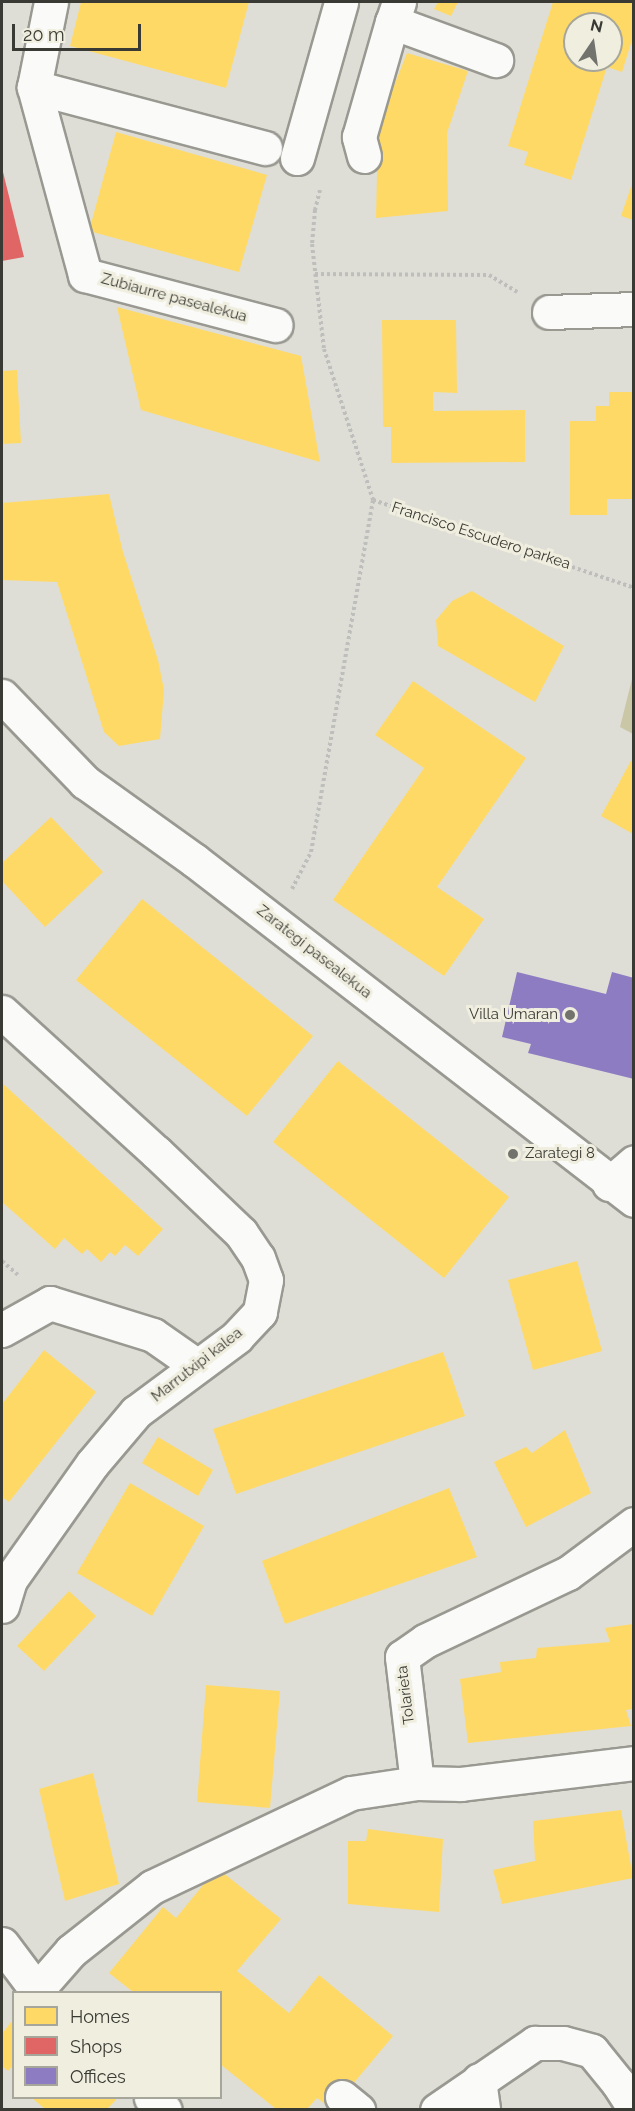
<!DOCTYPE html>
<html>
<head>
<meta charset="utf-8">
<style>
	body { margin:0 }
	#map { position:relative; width:635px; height:2111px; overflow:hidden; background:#deded6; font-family:Raleway,sans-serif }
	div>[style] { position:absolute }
	.green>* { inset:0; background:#cac7a7 }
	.homes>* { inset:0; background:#ffd966 }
	.shops>* { inset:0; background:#e06666 }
	.offices>* { inset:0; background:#8e7cc3 }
	.path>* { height:4px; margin-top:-2px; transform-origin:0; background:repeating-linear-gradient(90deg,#bebebc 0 3px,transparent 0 6px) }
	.roads { filter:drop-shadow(2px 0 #999992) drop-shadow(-2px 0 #999992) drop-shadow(0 2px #999992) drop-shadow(0 -2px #999992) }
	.minor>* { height:33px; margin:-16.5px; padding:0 16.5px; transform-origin:16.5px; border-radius:16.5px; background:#fafaf9 }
	.dots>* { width:16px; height:16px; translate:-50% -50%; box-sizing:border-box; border:3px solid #efeedf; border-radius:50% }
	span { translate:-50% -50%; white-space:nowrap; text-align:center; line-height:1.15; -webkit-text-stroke:6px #efeedf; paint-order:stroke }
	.street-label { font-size:15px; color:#3a3a34 }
	.poi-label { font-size:15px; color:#3a3a34 }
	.right { translate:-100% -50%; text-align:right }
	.left { translate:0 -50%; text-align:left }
	.frame { position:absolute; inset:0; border:3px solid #3a3a34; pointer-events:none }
	.legend { position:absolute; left:12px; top:1991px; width:210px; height:108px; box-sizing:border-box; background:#efeedf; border:2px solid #a7a69b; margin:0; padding:8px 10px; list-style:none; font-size:18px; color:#3a3a34 }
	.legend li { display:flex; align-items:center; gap:12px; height:30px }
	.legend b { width:30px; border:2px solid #a7a69b }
	.north { position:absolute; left:563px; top:12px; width:60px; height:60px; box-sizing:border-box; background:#efeedf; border:2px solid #a7a69b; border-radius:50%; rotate:13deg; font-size:16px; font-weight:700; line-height:24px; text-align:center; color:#3a3a34 }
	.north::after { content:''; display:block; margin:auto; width:21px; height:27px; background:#73736d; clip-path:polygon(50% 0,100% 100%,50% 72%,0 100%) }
	.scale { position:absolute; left:12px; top:24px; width:129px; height:27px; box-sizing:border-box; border:3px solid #3a3a34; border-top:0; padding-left:8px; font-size:18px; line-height:21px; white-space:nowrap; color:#3a3a34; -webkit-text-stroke:4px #efeedf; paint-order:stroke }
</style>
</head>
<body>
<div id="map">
	<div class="green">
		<i style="clip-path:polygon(633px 675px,633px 734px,620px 727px)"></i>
	</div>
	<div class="homes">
		<i style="clip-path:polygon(81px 2px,249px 2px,226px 88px,70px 46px)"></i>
		<i style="clip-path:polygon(438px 2px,458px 2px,451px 16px,434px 9px)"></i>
		<i style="clip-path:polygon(evenodd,553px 2px,633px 2px,633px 37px,622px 72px,607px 67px,571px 180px,524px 165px,528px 152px,508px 146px,553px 2px,575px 24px,611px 24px,611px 60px,575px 60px,575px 24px)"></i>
		<i style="clip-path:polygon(407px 53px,468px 71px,447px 133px,448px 211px,376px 218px,378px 126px)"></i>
		<i style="clip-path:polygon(116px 132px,267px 175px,239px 272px,89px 231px)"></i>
		<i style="clip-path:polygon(633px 181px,633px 220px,621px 216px)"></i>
		<i style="clip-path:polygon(117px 307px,301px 356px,320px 462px,141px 410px)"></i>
		<i style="clip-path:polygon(382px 320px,456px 320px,457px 393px,433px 392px,433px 411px,525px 410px,525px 462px,391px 463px,391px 427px,383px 427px)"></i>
		<i style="clip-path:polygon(17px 370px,21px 443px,2px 444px,2px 371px)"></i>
		<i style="clip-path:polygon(609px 392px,633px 392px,633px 499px,607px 499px,607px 515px,570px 515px,570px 421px,596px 421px,596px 406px,609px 406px)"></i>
		<i style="clip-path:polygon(109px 494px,123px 552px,158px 660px,164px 690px,160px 739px,119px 746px,104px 732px,57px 582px,2px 580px,2px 503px)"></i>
		<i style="clip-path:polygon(472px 591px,564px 646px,535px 702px,438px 646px,436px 620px,452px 601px)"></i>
		<i style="clip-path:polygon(413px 681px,526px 758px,437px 887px,484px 919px,444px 976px,333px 900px,424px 768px,375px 735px)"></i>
		<i style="clip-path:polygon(633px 757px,633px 834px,601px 816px)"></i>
		<i style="clip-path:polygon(51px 817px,103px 872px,45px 927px,2px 881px,2px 863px)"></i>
		<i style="clip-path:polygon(142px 899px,313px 1036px,247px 1116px,76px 980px)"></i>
		<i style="clip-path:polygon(338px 1061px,509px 1197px,444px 1278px,273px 1142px)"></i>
		<i style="clip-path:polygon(2px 1083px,163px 1229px,138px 1256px,125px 1245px,115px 1256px,110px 1252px,101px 1262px,87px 1249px,82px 1254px,64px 1238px,55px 1249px,2px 1202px)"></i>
		<i style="clip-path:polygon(577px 1261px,602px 1351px,533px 1370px,508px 1280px)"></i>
		<i style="clip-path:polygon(44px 1350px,96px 1392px,9px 1502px,2px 1497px,2px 1404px)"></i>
		<i style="clip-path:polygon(443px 1352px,465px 1416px,236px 1494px,213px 1429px)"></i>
		<i style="clip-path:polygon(565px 1430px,591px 1493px,526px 1527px,494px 1462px,526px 1447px,532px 1453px)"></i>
		<i style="clip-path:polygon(158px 1437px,213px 1470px,198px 1496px,142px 1463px)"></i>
		<i style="clip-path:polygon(130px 1483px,204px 1526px,152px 1616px,77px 1573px)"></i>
		<i style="clip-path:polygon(449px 1488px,477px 1557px,285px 1624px,262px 1561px)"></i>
		<i style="clip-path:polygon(69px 1591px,96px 1616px,44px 1671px,17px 1646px)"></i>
		<i style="clip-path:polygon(633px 1624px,633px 1709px,626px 1710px,631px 1726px,468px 1743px,460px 1679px,501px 1672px,500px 1662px,536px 1658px,537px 1648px,610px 1642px,605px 1628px)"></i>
		<i style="clip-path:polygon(206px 1685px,280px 1691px,270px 1808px,197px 1802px)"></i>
		<i style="clip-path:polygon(93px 1773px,119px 1884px,65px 1901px,39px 1789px)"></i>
		<i style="clip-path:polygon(621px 1810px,633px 1878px,502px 1904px,493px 1870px,535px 1861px,533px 1821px)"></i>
		<i style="clip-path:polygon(368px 1829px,443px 1839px,439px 1912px,348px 1904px,348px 1841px,366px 1841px)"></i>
		<i style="clip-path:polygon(217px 1868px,281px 1919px,237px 1971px,289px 2013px,319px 1975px,393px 2036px,332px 2109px,317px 2098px,307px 2109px,276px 2109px,220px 2064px,220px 1992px,133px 1992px,109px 1973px,163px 1907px,176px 1918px)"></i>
		<i style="clip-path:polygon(11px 2022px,14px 2024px,14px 2064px,8px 2071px,2px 2066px,2px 2034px)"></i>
		<i style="clip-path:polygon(32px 2098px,114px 2098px,116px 2100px,107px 2109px,45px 2109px)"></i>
	</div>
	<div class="shops">
		<i style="clip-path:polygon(2px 168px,24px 257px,2px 261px)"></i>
	</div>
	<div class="offices">
		<i style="clip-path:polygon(517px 972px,606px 994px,612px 972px,634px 978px,634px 1079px,528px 1053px,531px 1044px,502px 1037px)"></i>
	</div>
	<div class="path">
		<i style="left:320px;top:190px;width:21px;rotate:104deg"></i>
		<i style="left:315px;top:210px;width:34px;rotate:95deg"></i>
		<i style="left:312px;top:244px;width:106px;rotate:83.5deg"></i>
		<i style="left:324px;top:349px;width:159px;rotate:72deg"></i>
		<i style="left:373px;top:500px;width:275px;rotate:18.6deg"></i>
		<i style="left:315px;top:274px;width:174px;rotate:0.3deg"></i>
		<i style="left:489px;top:275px;width:33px;rotate:31deg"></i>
		<i style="left:292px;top:889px;width:42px;rotate:-62.8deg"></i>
		<i style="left:311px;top:852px;width:357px;rotate:-80deg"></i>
		<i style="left:2px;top:1261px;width:21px;rotate:41deg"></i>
	</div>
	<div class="roads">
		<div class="minor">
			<i style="left:51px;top:2px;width:87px;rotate:101.3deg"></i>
			<i style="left:34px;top:87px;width:239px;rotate:14.8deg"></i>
			<i style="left:399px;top:2px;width:21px;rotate:109deg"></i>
			<i style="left:392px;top:22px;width:111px;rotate:20.1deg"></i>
			<i style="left:34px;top:87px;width:195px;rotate:74.8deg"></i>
			<i style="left:85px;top:275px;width:197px;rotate:14.7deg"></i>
			<i style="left:364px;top:156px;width:20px;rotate:-105deg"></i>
			<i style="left:359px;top:137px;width:120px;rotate:-74deg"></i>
			<i style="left:297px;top:158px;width:162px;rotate:-74.2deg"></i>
			<i style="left:549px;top:312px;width:85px;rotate:-2deg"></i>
			<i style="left:2px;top:696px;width:120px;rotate:46deg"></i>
			<i style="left:85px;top:782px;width:134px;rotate:35.6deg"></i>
			<i style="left:194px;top:860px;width:556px;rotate:37.69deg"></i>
			<i style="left:2px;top:1012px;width:208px;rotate:42.3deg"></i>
			<i style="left:156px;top:1152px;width:117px;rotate:43.6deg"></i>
			<i style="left:241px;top:1233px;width:30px;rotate:56deg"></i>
			<i style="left:258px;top:1258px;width:23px;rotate:70deg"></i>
			<i style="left:266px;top:1280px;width:33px;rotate:101deg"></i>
			<i style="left:260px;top:1312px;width:34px;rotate:133deg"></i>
			<i style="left:237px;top:1337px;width:126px;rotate:143.4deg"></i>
			<i style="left:136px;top:1412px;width:68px;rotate:130.2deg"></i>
			<i style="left:92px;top:1464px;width:142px;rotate:125.3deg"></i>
			<i style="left:10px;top:1580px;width:27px;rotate:107deg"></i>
			<i style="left:609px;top:1184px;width:33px;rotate:-41deg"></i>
			<i style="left:2px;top:1330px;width:55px;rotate:-29.4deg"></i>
			<i style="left:50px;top:1303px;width:108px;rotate:17.3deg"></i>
			<i style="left:153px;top:1335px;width:52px;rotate:34.9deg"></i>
			<i style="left:634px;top:1524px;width:82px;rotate:143.4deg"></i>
			<i style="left:568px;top:1573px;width:158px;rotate:154.6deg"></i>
			<i style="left:425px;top:1641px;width:28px;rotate:145deg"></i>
			<i style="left:402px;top:1657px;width:127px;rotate:83.2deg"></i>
			<i style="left:417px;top:1783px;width:44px;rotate:1.3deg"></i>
			<i style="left:461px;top:1784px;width:174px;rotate:-6.9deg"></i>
			<i style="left:2px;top:1944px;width:60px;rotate:53.1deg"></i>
			<i style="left:36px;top:1991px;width:53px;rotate:-48.8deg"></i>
			<i style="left:71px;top:1951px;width:103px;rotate:-38.3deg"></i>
			<i style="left:152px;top:1887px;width:220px;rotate:-25.3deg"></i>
			<i style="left:351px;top:1793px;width:67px;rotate:-8.6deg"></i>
			<i style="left:479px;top:2080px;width:30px;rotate:82deg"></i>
			<i style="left:342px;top:2097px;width:21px;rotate:39deg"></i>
			<i style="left:151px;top:2098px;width:18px;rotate:41deg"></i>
			<i style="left:437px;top:2110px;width:119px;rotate:-34.4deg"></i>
			<i style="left:535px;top:2043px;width:28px"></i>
			<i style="left:563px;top:2043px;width:30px;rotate:15deg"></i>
			<i style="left:592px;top:2051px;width:41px;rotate:50.9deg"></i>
			<i style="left:618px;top:2083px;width:30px;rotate:57deg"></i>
		</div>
	</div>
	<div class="dots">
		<i style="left:570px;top:1015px;background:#73736d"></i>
		<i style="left:513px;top:1154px;background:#73736d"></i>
	</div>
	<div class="street-label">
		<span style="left:174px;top:298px;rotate:15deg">Zubiaurre pasealekua</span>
		<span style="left:481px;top:536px;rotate:18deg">Francisco Escudero parkea</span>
		<span style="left:314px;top:952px;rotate:38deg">Zarategi pasealekua</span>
		<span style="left:197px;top:1365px;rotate:-38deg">Marrutxipi kalea</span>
		<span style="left:406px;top:1695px;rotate:-97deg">Tolarieta</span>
	</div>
	<div class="poi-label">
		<span class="right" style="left:558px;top:1015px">Villa Umaran</span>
		<span class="left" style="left:525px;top:1154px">Zarategi 8</span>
	</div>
	<div class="frame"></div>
	<ul class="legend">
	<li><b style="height:16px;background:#ffd966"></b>Homes</li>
	<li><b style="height:16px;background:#e06666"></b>Shops</li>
	<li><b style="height:16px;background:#8e7cc3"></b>Offices</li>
	</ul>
	<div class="north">N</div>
	<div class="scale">20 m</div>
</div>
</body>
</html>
